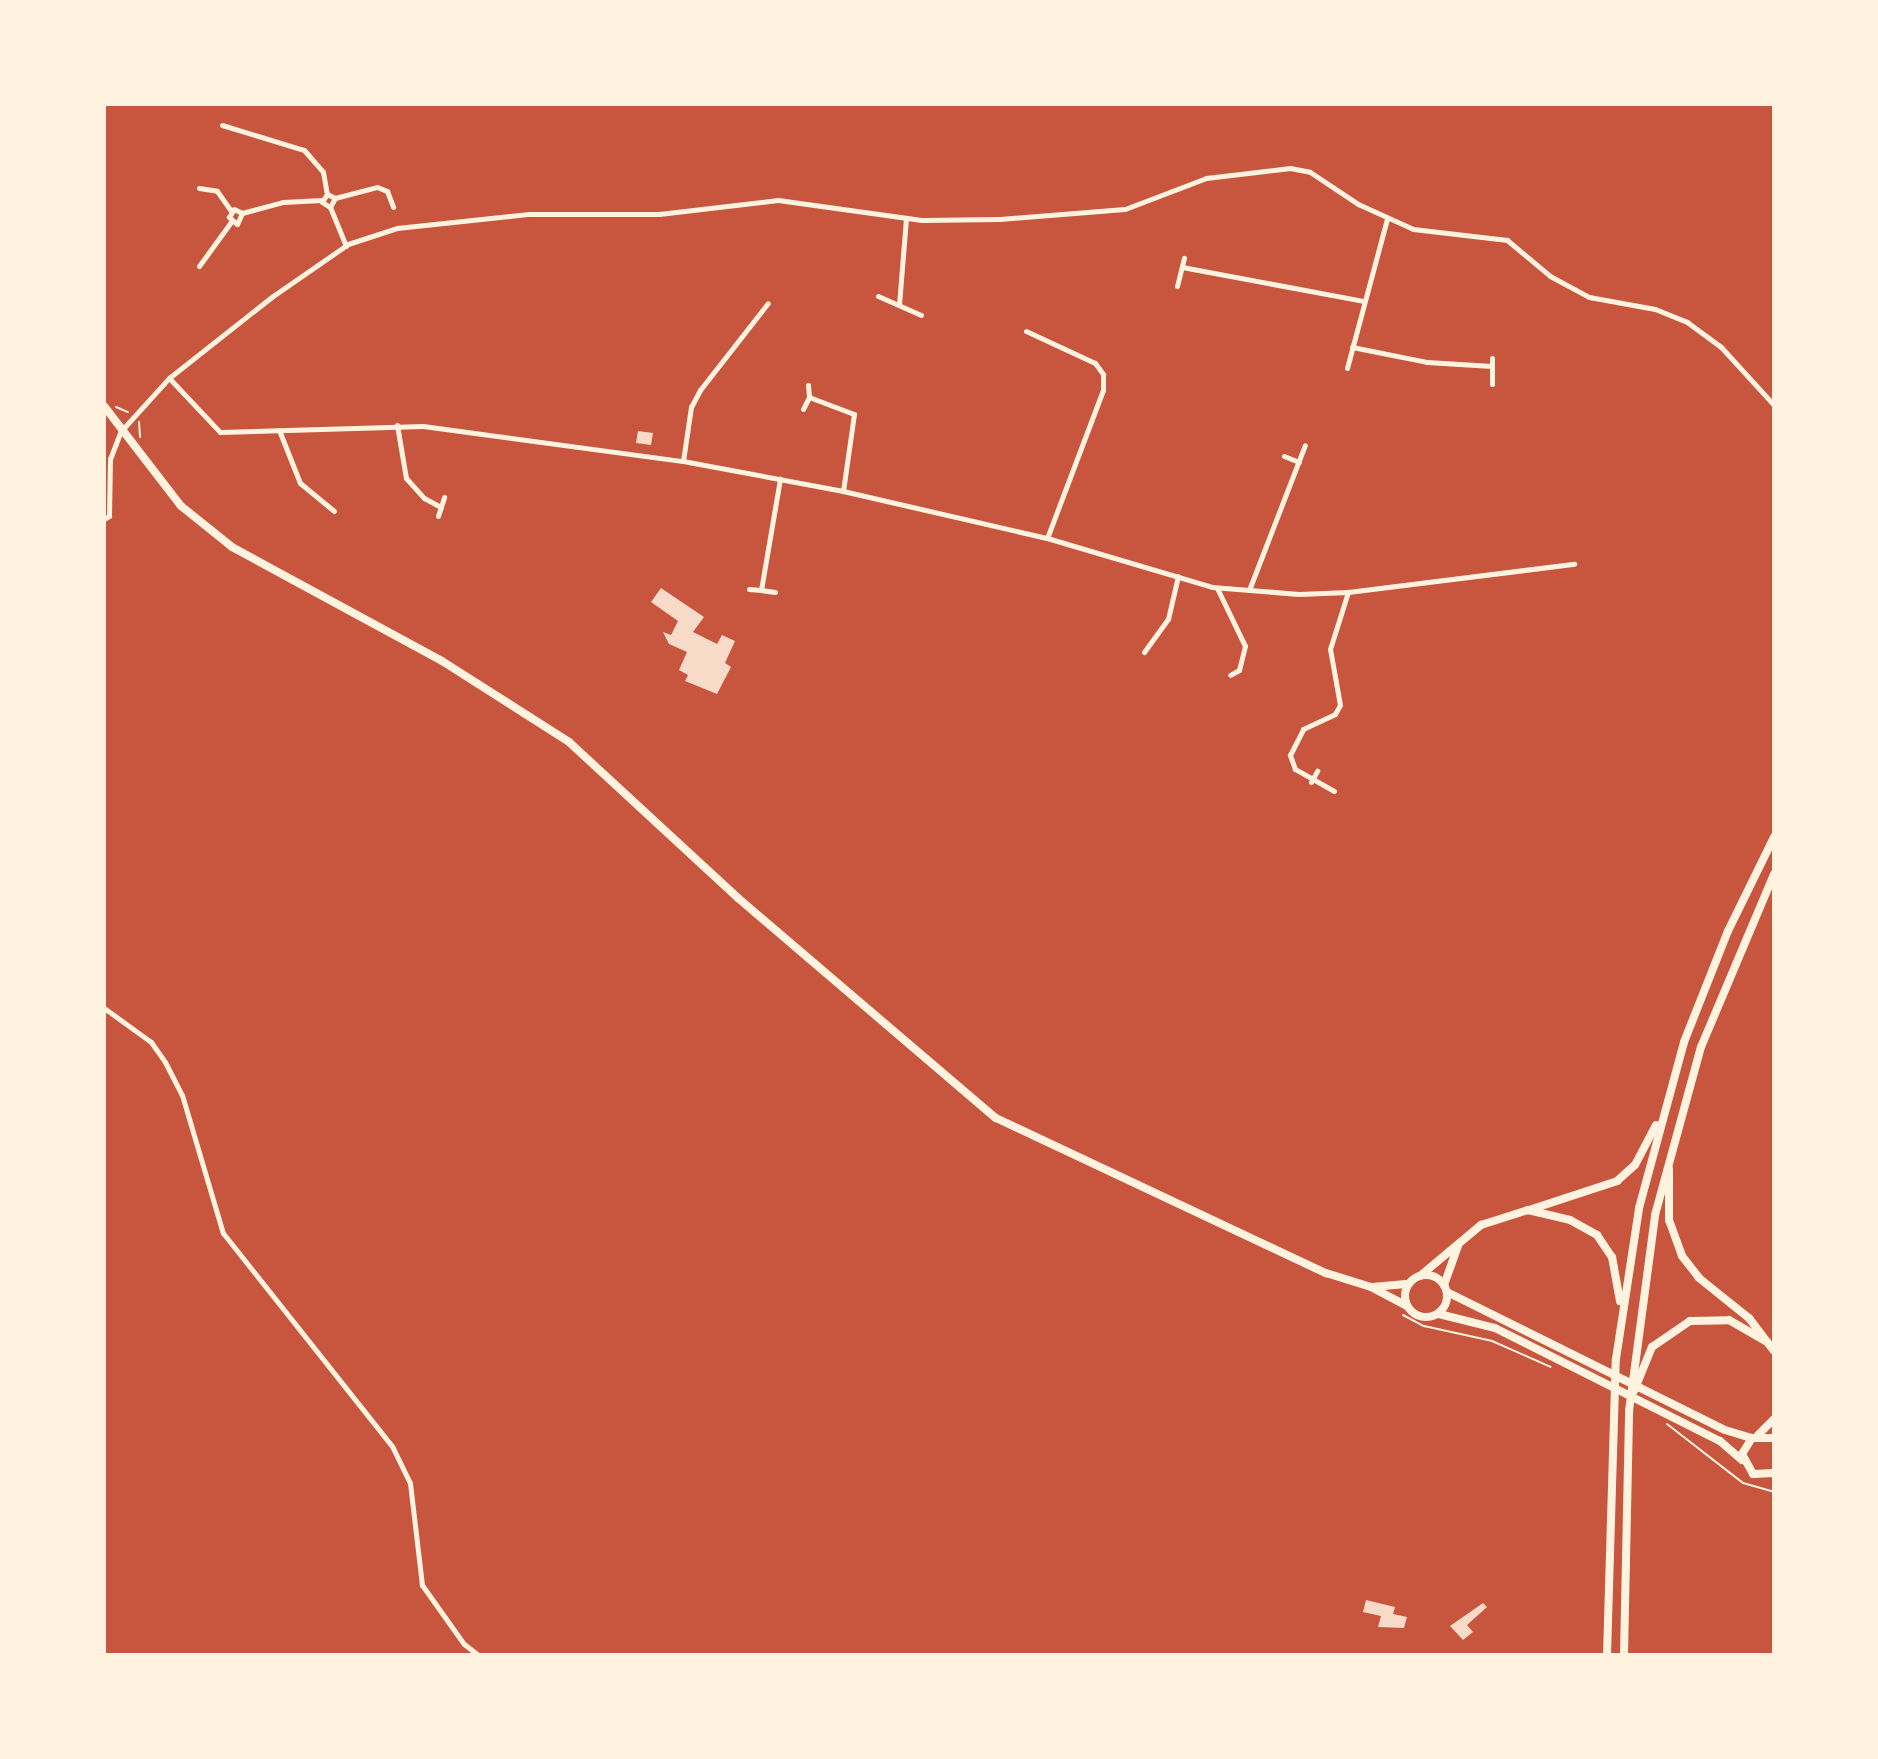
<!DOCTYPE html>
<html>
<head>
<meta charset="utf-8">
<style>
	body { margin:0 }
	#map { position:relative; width:1878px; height:1759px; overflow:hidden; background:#c8553d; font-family:"Crimson Pro",serif }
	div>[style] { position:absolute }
	.building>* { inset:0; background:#f7dbc8 }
	.path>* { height:2px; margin:-1px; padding:0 1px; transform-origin:1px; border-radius:1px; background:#fff3e0 }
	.minor>* { height:5px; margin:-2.5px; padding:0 2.5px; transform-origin:2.5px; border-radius:2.5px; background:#fff3e0 }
	.primary>* { height:8px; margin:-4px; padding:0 4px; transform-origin:4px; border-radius:4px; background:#fff3e0 }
	.primary>.ring { margin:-4px; padding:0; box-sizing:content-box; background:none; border:8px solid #fff3e0; border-radius:50% }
	.trunk>* { height:8px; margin:-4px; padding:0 4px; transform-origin:4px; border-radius:4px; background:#fff3e0 }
	span { translate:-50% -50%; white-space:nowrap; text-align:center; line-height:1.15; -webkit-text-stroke:8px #fff3e0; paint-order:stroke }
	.frame { position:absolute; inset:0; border:106px solid #fff3e0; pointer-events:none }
</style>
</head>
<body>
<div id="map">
	<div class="building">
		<i style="clip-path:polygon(638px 431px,653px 433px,651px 445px,636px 443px)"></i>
		<i style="clip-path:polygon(661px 588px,704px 617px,693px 632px,717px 644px,722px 635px,735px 641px,725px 663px,731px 667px,717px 694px,685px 681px,688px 675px,679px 670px,687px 652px,669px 644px,663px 632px,671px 635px,678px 621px,651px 602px)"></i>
		<i style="clip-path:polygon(1366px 1600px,1395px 1607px,1393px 1614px,1407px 1617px,1404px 1628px,1378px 1627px,1381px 1616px,1363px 1612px)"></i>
		<i style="clip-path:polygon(1483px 1603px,1487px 1607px,1467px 1625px,1473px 1632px,1463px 1640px,1450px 1626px)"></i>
	</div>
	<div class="path">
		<i style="left:116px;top:407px;width:13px;rotate:23deg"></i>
		<i style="left:139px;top:422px;width:15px;rotate:86deg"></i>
		<i style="left:1403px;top:1315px;width:24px;rotate:28deg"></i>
		<i style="left:1424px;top:1326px;width:70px;rotate:12.4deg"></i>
		<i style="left:1492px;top:1341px;width:64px;rotate:23.8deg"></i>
		<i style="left:1667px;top:1424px;width:96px;rotate:37.8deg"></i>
		<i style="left:1743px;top:1483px;width:32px;rotate:16deg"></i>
	</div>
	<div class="minor">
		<i style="left:222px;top:125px;width:86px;rotate:17deg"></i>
		<i style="left:304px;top:150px;width:29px;rotate:49deg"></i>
		<i style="left:323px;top:172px;width:22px;rotate:80deg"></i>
		<i style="left:327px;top:194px;width:9px;rotate:122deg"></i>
		<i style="left:322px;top:202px;width:9px;rotate:32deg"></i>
		<i style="left:330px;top:207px;width:10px;rotate:-61deg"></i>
		<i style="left:335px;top:198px;width:9px;rotate:-153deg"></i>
		<i style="left:199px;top:188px;width:18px;rotate:9deg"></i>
		<i style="left:217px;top:191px;width:24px;rotate:55deg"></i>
		<i style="left:335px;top:198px;width:43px;rotate:-14.7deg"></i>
		<i style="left:377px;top:187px;width:11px;rotate:22deg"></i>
		<i style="left:387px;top:191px;width:17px;rotate:69deg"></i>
		<i style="left:330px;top:207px;width:42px;rotate:67.7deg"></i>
		<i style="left:242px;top:213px;width:12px;rotate:114deg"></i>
		<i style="left:237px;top:224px;width:11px;rotate:-139deg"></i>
		<i style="left:229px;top:217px;width:9px;rotate:-58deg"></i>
		<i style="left:234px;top:209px;width:9px;rotate:27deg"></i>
		<i style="left:242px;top:213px;width:42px;rotate:-15deg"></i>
		<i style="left:283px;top:202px;width:39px;rotate:-3deg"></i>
		<i style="left:199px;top:266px;width:54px;rotate:-54deg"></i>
		<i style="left:1182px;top:267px;width:184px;rotate:10.6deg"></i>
		<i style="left:1177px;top:286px;width:29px;rotate:-76deg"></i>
		<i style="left:878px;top:296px;width:47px;rotate:23.8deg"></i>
		<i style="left:899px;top:305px;width:87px;rotate:-85.4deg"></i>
		<i style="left:1026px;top:331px;width:76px;rotate:24.9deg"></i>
		<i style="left:1095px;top:363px;width:14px;rotate:54deg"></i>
		<i style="left:1103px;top:374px;width:16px;rotate:90deg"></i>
		<i style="left:1103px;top:390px;width:158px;rotate:110.7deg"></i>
		<i style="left:1352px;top:347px;width:76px;rotate:11.3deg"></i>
		<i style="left:1427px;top:362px;width:65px;rotate:3.5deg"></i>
		<i style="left:1347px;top:368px;width:154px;rotate:-75deg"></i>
		<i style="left:170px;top:379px;width:73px;rotate:46.7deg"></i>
		<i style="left:220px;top:432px;width:203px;rotate:-1.7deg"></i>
		<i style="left:423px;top:426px;width:262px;rotate:7.7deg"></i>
		<i style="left:683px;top:461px;width:163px;rotate:10.6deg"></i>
		<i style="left:843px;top:491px;width:209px;rotate:13deg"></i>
		<i style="left:1047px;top:538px;width:172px;rotate:16.5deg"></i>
		<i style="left:1212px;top:587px;width:87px;rotate:4.6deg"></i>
		<i style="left:1299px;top:594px;width:49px;rotate:-2.3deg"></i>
		<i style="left:1348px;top:592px;width:228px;rotate:-7.1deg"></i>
		<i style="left:1492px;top:384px;width:26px;rotate:-90deg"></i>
		<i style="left:808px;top:385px;width:12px;rotate:85deg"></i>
		<i style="left:803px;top:409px;width:13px;rotate:-63deg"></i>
		<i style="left:809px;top:397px;width:48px;rotate:20.7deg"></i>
		<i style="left:854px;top:414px;width:78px;rotate:98.1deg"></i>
		<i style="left:397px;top:425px;width:54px;rotate:80.4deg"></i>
		<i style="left:406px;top:478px;width:27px;rotate:48deg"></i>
		<i style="left:424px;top:498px;width:19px;rotate:28deg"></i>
		<i style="left:279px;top:430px;width:57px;rotate:68.4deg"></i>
		<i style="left:300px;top:483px;width:44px;rotate:39.5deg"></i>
		<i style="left:1284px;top:456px;width:16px;rotate:22deg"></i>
		<i style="left:683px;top:461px;width:55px;rotate:-81.6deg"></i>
		<i style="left:691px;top:407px;width:19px;rotate:-62deg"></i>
		<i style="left:700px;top:390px;width:110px;rotate:-52deg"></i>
		<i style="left:438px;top:516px;width:20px;rotate:-72deg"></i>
		<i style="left:104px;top:519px;width:6px;rotate:-31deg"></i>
		<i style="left:109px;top:516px;width:57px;rotate:-89deg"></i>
		<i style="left:110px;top:459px;width:30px;rotate:-69deg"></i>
		<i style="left:121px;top:431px;width:72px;rotate:-47.8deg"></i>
		<i style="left:169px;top:378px;width:132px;rotate:-38.3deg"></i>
		<i style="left:273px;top:296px;width:91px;rotate:-34.7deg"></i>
		<i style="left:348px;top:244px;width:52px;rotate:-18.1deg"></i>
		<i style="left:397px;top:228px;width:133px;rotate:-6.1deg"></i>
		<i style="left:529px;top:214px;width:130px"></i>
		<i style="left:659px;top:214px;width:120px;rotate:-6.7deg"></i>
		<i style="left:778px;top:200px;width:145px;rotate:7.9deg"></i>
		<i style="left:922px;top:220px;width:78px;rotate:-0.7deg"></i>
		<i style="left:1000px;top:219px;width:125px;rotate:-4.6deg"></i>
		<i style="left:1125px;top:209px;width:87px;rotate:-20.9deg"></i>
		<i style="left:1206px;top:178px;width:85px;rotate:-6.8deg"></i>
		<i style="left:1290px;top:168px;width:20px;rotate:11deg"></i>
		<i style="left:1310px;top:172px;width:58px;rotate:33.7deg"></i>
		<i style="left:1358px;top:204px;width:60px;rotate:24.4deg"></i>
		<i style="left:1413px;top:229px;width:95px;rotate:6.7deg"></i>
		<i style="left:1507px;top:240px;width:56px;rotate:39.9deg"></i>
		<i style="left:1550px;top:276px;width:44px;rotate:28.3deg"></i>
		<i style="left:1589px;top:297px;width:67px;rotate:10.3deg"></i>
		<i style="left:1655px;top:309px;width:35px;rotate:22deg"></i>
		<i style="left:1687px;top:322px;width:42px;rotate:36.3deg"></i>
		<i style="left:1721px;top:347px;width:79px;rotate:47.6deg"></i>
		<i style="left:1217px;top:588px;width:64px;rotate:64.2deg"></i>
		<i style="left:1245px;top:646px;width:25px;rotate:104deg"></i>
		<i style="left:1239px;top:670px;width:10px;rotate:151deg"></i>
		<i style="left:749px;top:589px;width:12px;rotate:5deg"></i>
		<i style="left:1249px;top:590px;width:155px;rotate:-68.9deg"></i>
		<i style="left:775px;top:592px;width:14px;rotate:-172deg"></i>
		<i style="left:761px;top:590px;width:113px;rotate:-80.3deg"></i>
		<i style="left:1144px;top:652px;width:41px;rotate:-54deg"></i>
		<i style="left:1168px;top:619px;width:44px;rotate:-76.9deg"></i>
		<i style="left:1311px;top:782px;width:13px;rotate:-61deg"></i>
		<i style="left:1334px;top:791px;width:45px;rotate:-150.6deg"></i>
		<i style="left:1295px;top:769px;width:15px;rotate:-110deg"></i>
		<i style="left:1290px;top:755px;width:29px;rotate:-63deg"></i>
		<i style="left:1303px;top:729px;width:35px;rotate:-25deg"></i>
		<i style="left:1335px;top:714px;width:10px;rotate:-61deg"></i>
		<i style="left:1340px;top:705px;width:57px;rotate:-100.1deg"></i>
		<i style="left:1330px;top:649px;width:60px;rotate:-72.5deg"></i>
		<i style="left:104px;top:1008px;width:58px;rotate:35.9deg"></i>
		<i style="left:151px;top:1042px;width:24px;rotate:55deg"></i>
		<i style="left:165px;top:1062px;width:37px;rotate:63deg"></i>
		<i style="left:182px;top:1095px;width:144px;rotate:73.5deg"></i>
		<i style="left:223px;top:1233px;width:272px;rotate:51.6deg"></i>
		<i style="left:392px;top:1446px;width:41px;rotate:64.1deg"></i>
		<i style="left:410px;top:1483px;width:103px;rotate:83.3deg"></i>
		<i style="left:422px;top:1585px;width:72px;rotate:54.6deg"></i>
		<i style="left:464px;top:1644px;width:18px;rotate:38deg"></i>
	</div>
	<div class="primary">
		<i style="left:104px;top:406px;width:126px;rotate:52.4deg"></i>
		<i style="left:181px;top:506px;width:65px;rotate:38.8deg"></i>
		<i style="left:232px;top:547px;width:239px;rotate:28.5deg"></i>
		<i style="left:442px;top:661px;width:151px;rotate:32.5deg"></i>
		<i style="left:569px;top:742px;width:230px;rotate:42.7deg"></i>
		<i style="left:738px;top:898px;width:339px;rotate:40.5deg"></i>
		<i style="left:996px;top:1118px;width:365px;rotate:25.2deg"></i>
		<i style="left:1326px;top:1273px;width:47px;rotate:17.3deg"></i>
		<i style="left:1371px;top:1287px;width:41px;rotate:27.8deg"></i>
		<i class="ring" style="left:1405px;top:1275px;width:34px;height:34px"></i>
		<i style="left:1372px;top:1287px;width:37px;rotate:-5deg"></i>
		<i style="left:1447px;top:1292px;width:310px;rotate:26.4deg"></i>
		<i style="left:1725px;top:1430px;width:28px;rotate:17deg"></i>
		<i style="left:1439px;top:1314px;width:58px;rotate:14deg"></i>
		<i style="left:1495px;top:1328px;width:252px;rotate:26.7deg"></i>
		<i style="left:1720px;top:1441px;width:29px;rotate:41deg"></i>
		<i style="left:1774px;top:1438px;width:22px;rotate:180deg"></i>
		<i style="left:1752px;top:1438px;width:19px;rotate:122deg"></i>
		<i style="left:1742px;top:1454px;width:23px;rotate:61deg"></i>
		<i style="left:1753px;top:1474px;width:21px;rotate:-3deg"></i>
	</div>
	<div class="trunk">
		<i style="left:1669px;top:1169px;width:51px;rotate:90deg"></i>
		<i style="left:1669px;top:1220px;width:38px;rotate:70deg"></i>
		<i style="left:1682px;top:1256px;width:28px;rotate:52deg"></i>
		<i style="left:1699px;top:1278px;width:64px;rotate:38.7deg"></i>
		<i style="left:1749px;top:1318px;width:41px;rotate:52.9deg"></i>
		<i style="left:1529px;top:1210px;width:93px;rotate:-18.2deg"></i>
		<i style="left:1617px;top:1181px;width:24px;rotate:-42deg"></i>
		<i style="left:1635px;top:1165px;width:45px;rotate:-62.3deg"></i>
		<i style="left:1420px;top:1276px;width:80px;rotate:-39.9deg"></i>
		<i style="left:1481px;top:1225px;width:49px;rotate:-17.7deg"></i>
		<i style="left:1528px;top:1210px;width:43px;rotate:13.4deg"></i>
		<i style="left:1570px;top:1220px;width:31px;rotate:29deg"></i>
		<i style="left:1597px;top:1235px;width:27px;rotate:56deg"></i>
		<i style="left:1612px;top:1257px;width:45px;rotate:79.7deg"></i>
		<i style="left:1444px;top:1285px;width:41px;rotate:-70.3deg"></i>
		<i style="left:1634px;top:1391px;width:48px;rotate:-67.8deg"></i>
		<i style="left:1652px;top:1347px;width:46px;rotate:-34.4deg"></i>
		<i style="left:1690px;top:1321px;width:39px;rotate:-1deg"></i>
		<i style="left:1729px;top:1320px;width:44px;rotate:30.1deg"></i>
		<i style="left:1758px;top:1435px;width:23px;rotate:-45deg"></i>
		<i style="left:1607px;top:1655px;width:296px;rotate:-88.3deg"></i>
		<i style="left:1616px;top:1359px;width:153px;rotate:-81.3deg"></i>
		<i style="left:1639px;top:1208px;width:172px;rotate:-74.8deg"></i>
		<i style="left:1684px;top:1042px;width:119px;rotate:-68.4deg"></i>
		<i style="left:1728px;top:931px;width:105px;rotate:-63.9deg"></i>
		<i style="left:1624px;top:1655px;width:244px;rotate:-88.8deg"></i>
		<i style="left:1629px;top:1411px;width:198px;rotate:-82.4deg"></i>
		<i style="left:1655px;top:1215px;width:174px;rotate:-74.7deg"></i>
		<i style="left:1701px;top:1047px;width:188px;rotate:-67.1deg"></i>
	</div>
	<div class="frame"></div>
</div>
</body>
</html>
